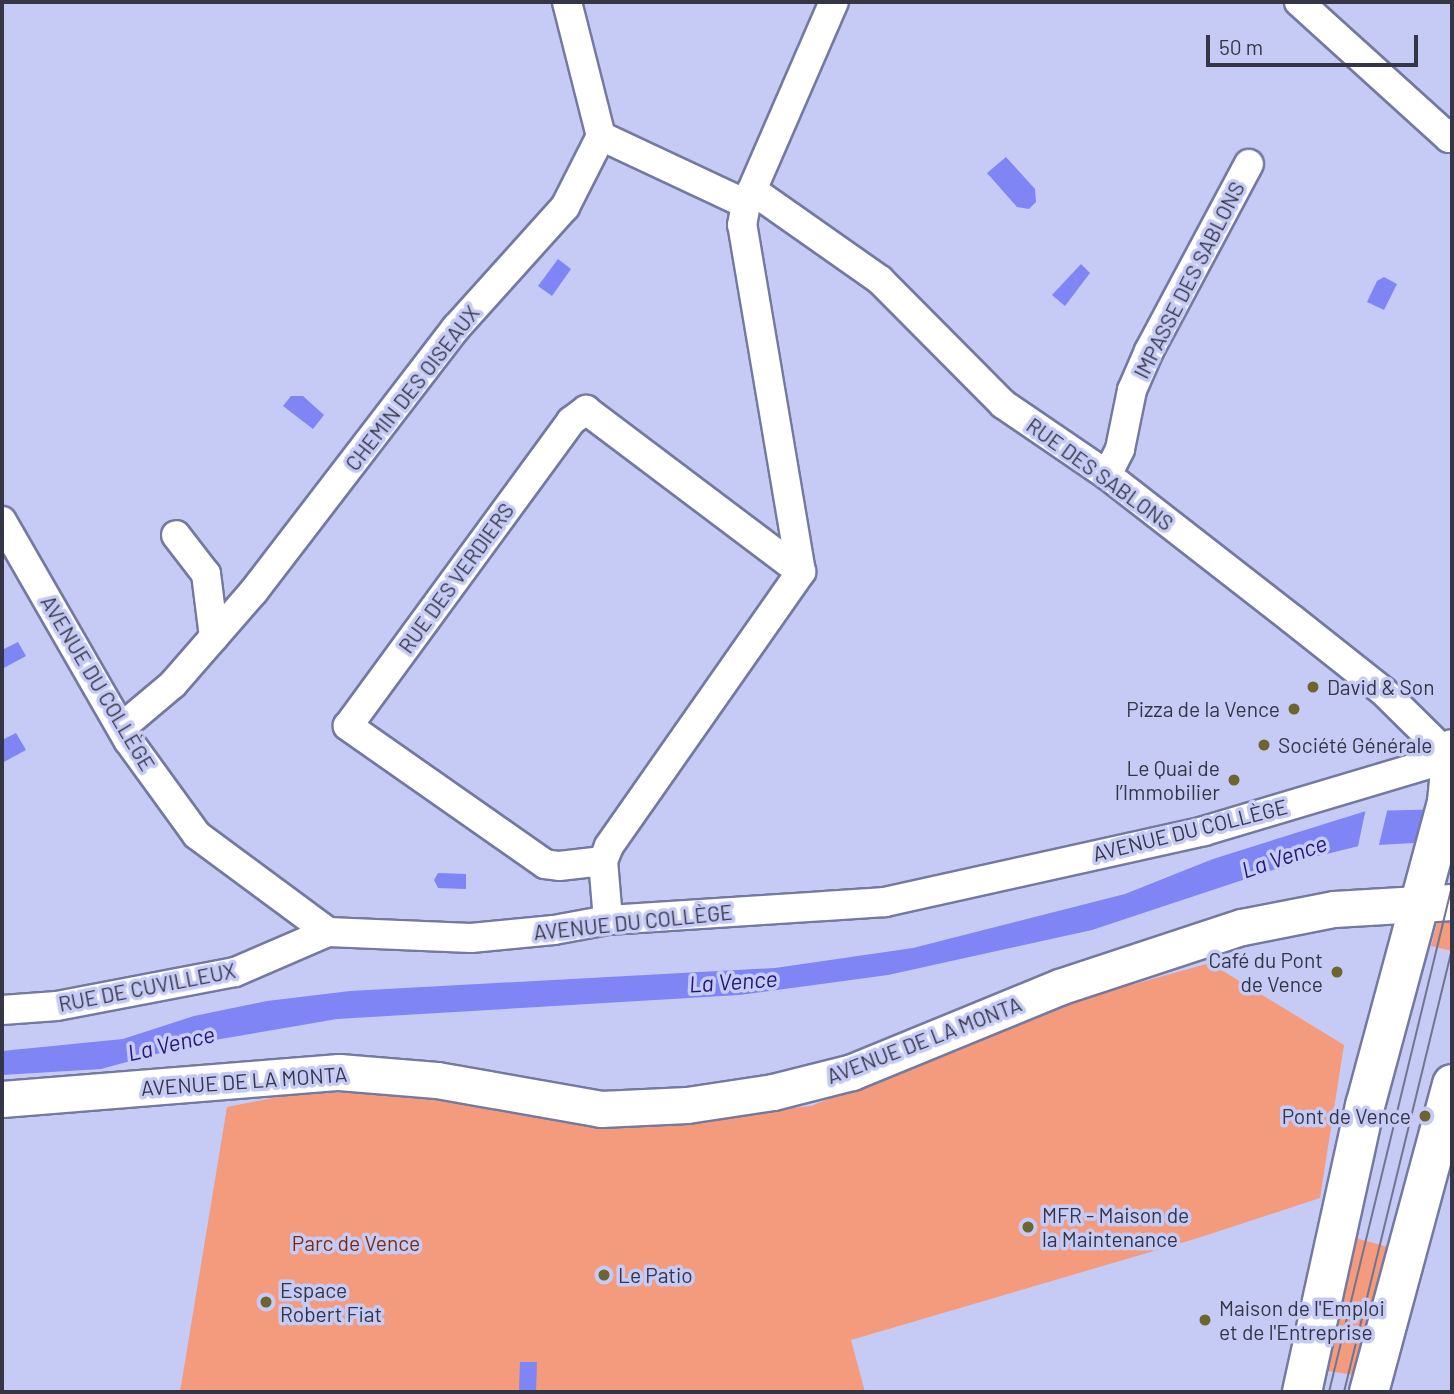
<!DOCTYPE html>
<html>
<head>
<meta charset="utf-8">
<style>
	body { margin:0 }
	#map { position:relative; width:1454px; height:1394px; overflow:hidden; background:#c5cbf5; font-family:Barlow,sans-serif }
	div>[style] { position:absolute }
	.green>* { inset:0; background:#f49a7d }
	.water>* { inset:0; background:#7f85f4 }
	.pier>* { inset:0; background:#c5cbf5 }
	.roads { filter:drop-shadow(2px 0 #7479a0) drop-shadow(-2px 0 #7479a0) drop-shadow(0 2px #7479a0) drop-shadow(0 -2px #7479a0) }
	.minor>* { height:28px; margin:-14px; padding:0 14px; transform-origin:14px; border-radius:14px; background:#fff }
	.tertiary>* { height:35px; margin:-17.5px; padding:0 17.5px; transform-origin:17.5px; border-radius:17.5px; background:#fff }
	.secondary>* { height:38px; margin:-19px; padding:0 19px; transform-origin:19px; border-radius:19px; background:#fff }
	.tram>* { height:2px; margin:-1px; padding:0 1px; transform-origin:1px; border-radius:1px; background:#717590 }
	.dots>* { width:19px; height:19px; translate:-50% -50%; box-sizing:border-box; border:4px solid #c5cbf5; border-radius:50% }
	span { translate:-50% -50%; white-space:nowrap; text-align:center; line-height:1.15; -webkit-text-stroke:7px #c5cbf5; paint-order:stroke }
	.street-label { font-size:21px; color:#343647 }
	.poi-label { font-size:21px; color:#343647 }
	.left { translate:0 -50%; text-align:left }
	.right { translate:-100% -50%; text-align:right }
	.park-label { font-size:21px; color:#7a2c0f }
	.water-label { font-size:23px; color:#251679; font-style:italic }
	.frame { position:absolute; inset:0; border:4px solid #343647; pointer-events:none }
	.scale { position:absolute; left:1206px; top:35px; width:212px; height:32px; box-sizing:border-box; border:4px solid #343647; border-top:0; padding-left:9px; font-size:21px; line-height:24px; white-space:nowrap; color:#343647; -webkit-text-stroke:5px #c5cbf5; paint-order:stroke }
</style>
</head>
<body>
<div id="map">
	<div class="green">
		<i style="clip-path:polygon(1452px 915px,1452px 951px,1431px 946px,1439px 916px)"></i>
		<i style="clip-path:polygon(1210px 963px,1344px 1045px,1320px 1198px,1198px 1238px,851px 1340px,865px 1392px,180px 1392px,227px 1107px,303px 1092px,429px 1094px,661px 1123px,811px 1106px,1066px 1003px)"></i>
		<i style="clip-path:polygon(1348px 1236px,1399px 1250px,1355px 1375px,1321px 1370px)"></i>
	</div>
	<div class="water">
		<i style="clip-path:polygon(1006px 157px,1035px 189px,1036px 202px,1029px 209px,1017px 207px,987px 173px)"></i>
		<i style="clip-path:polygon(558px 259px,571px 269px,552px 296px,538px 286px)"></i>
		<i style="clip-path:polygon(1081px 264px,1090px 273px,1065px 306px,1052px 295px)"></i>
		<i style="clip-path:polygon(1384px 277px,1397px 284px,1384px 310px,1367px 302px,1377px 281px)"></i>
		<i style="clip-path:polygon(291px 396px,303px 396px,324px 415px,313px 429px,283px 406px)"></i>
		<i style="clip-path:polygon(18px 642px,26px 656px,2px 669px,2px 650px)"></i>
		<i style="clip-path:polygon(16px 733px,26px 750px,2px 763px,2px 740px)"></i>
		<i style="clip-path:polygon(1452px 809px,1452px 841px,1359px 846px,1306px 859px,1092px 930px,888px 975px,739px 995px,337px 1019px,197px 1043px,101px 1069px,2px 1075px,2px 1051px,123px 1039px,194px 1016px,267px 1001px,350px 991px,775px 968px,913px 948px,1125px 894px,1213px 859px,1366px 811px)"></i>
		<i style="clip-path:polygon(438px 873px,466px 874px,466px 889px,438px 888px,434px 880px)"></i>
		<i style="clip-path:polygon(520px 1362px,537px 1362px,536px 1392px,519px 1392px)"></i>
	</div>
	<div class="pier">
		<i style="clip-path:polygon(1388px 807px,1378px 849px,1357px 851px,1366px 808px)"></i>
	</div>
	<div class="roads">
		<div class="minor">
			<i style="left:567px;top:2px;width:138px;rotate:75.8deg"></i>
			<i style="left:601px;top:136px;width:160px;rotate:25.1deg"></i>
			<i style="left:1299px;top:2px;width:202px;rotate:42.2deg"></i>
			<i style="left:1449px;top:138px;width:6px;rotate:-59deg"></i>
			<i style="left:752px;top:190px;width:156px;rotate:35.1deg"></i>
			<i style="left:880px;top:280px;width:175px;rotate:45.2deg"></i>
			<i style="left:1003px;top:404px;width:126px;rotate:34.3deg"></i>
			<i style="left:1107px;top:475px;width:234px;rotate:37.9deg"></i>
			<i style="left:1292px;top:619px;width:116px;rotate:38.4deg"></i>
			<i style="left:1383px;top:691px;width:94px;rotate:44.6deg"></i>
			<i style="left:1107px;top:475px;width:29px;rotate:-63deg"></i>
			<i style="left:1120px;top:449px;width:60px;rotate:-78.5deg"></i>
			<i style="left:1132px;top:390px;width:43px;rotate:-66.4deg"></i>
			<i style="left:1149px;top:351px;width:212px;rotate:-61.9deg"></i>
			<i style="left:2px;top:521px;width:253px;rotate:60.1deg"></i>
			<i style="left:128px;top:740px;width:117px;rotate:54deg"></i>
			<i style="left:197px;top:835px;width:163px;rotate:36.5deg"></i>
			<i style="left:328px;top:932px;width:143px;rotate:2.4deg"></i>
			<i style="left:471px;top:938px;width:83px;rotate:-5.5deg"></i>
			<i style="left:554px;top:930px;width:55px;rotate:-10.5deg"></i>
			<i style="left:608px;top:920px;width:278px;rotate:-3.7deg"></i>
			<i style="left:885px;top:902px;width:327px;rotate:-12.5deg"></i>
			<i style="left:1204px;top:831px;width:259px;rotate:-16.6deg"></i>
			<i style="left:214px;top:637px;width:61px;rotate:-49deg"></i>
			<i style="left:254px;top:591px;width:332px;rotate:-52.5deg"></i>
			<i style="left:456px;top:328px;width:163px;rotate:-48deg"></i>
			<i style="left:565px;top:207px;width:80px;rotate:-63.1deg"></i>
			<i style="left:122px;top:727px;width:67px;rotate:-40.1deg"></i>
			<i style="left:173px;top:684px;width:62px;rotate:-48.9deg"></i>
			<i style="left:214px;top:637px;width:64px;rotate:-97.2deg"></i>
			<i style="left:206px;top:574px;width:49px;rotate:-127.6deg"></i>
			<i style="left:603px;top:861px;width:44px;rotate:173.5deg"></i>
			<i style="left:559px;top:866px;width:14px;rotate:-172deg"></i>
			<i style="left:545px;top:864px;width:241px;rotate:-145deg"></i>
			<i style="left:348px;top:726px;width:378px;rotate:-53.8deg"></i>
			<i style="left:571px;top:421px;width:19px;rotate:-36deg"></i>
			<i style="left:586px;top:410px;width:269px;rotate:37deg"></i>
			<i style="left:608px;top:920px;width:59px;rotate:-94.8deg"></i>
			<i style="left:603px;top:861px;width:16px;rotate:-68deg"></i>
			<i style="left:609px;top:846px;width:335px;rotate:-55deg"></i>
			<i style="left:801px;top:572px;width:352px;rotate:-99.6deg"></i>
			<i style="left:742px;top:225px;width:21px;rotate:-79deg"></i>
			<i style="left:746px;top:204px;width:220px;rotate:-66.5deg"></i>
			<i style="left:2px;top:1010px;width:55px;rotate:-4.2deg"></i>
			<i style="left:57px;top:1006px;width:181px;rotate:-10.8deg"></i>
			<i style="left:235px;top:972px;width:101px;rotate:-23.3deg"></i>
		</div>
		<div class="tertiary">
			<i style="left:2px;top:1099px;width:338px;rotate:-4.6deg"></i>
			<i style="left:339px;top:1072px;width:98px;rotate:4.7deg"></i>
			<i style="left:437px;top:1080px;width:167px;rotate:10deg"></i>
			<i style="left:601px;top:1109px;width:86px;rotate:-2.7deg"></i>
			<i style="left:687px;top:1105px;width:87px;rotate:-8.6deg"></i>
			<i style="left:773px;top:1092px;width:81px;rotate:-14.2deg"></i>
			<i style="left:852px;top:1072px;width:224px;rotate:-22.3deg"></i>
			<i style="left:1059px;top:987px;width:193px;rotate:-18.2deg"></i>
			<i style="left:1242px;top:927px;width:94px;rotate:-11.1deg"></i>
			<i style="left:1334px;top:909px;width:118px;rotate:-3.4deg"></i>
		</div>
		<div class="secondary">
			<i style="left:1302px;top:1392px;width:293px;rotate:-77.6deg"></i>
			<i style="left:1365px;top:1106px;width:315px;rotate:-74.9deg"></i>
			<i style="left:1447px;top:802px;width:53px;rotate:-84.6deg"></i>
			<i style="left:1369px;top:1392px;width:319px;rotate:-74.9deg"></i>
		</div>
	</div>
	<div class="tram">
		<i style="left:1329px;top:1392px;width:521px;rotate:-76.34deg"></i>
		<i style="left:1344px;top:1392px;width:456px;rotate:-76.3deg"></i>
	</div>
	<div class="dots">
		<i style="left:1313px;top:687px;background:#6e6430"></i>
		<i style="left:1294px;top:709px;background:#6e6430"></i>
		<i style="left:1264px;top:745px;background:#6e6430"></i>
		<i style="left:1234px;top:780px;background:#6e6430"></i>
		<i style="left:1337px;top:972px;background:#6e6430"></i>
		<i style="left:1425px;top:1116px;background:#6e6430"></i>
		<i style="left:1028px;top:1227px;background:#6e6430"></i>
		<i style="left:604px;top:1275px;background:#6e6430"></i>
		<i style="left:266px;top:1302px;background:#6e6430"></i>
		<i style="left:1205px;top:1320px;background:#6e6430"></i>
	</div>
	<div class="street-label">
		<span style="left:1189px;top:280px;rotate:-63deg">IMPASSE DES SABLONS</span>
		<span style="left:412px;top:388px;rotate:-52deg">CHEMIN DES OISEAUX</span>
		<span style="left:1100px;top:474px;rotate:36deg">RUE DES SABLONS</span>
		<span style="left:456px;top:578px;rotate:-54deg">RUE DES VERDIERS</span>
		<span style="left:98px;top:683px;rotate:59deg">AVENUE DU COLLÈGE</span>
		<span style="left:1190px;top:830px;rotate:-14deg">AVENUE DU COLLÈGE</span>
		<span style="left:633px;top:922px;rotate:-6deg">AVENUE DU COLLÈGE</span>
		<span style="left:147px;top:987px;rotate:-11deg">RUE DE CUVILLEUX</span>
		<span style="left:924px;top:1040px;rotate:-21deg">AVENUE DE LA MONTA</span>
		<span style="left:244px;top:1081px;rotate:-4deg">AVENUE DE LA MONTA</span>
	</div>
	<div class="poi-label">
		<span class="left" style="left:1327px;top:687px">David &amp; Son</span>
		<span class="right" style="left:1280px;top:709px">Pizza de la Vence</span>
		<span class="left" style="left:1278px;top:745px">Société Générale</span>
		<span class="right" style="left:1220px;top:780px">Le Quai de<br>l’Immobilier</span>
		<span class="right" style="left:1323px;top:972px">Café du Pont<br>de Vence</span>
		<span class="right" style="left:1411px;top:1116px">Pont de Vence</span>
		<span class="left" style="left:1042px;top:1227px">MFR - Maison de<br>la Maintenance</span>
		<span class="left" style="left:618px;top:1275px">Le Patio</span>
		<span class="left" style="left:280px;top:1302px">Espace<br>Robert Fiat</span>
		<span class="left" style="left:1219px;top:1320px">Maison de l'Emploi<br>et de l'Entreprise</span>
	</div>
	<div class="park-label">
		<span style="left:356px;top:1243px">Parc de Vence</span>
	</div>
	<div class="water-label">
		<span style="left:1284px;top:856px;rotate:-19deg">La Vence</span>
		<span style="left:733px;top:981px;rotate:-4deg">La Vence</span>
		<span style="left:171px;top:1043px;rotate:-13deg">La Vence</span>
	</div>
	<div class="frame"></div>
	<div class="scale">50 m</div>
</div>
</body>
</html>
